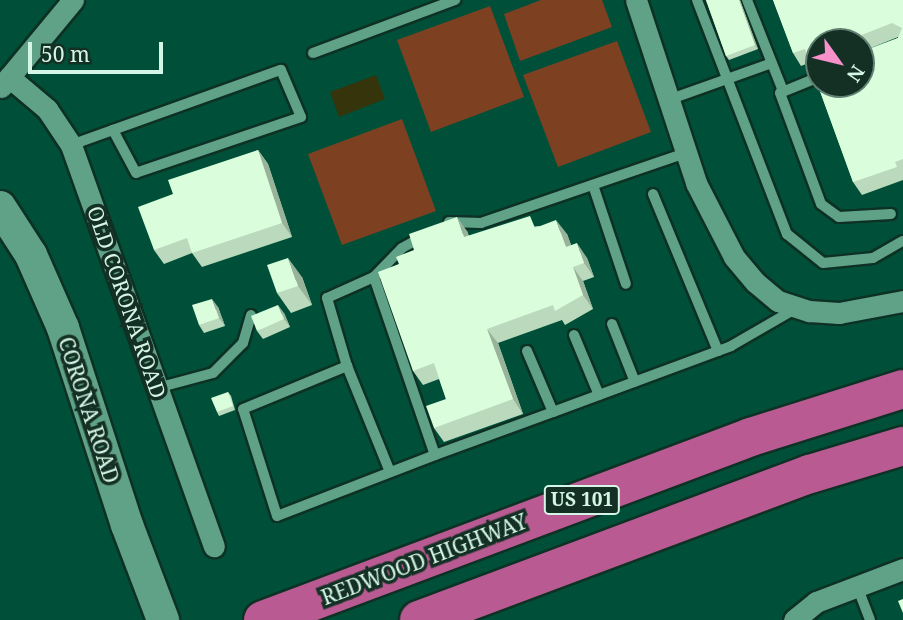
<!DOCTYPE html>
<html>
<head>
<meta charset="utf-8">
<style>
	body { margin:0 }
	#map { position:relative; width:903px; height:620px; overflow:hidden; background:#005039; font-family:"Noto Serif",serif }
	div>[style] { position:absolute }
	.green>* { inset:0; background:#7d4021 }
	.water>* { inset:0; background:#36340a }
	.roads { filter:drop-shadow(2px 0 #0d3124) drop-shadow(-2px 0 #0d3124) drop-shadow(0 2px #0d3124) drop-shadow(0 -2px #0d3124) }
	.service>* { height:10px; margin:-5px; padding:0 5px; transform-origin:5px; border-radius:5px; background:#5fa287 }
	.minor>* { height:21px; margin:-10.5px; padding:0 10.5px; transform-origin:10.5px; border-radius:10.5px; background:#5fa287 }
	.secondary>* { height:32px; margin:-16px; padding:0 16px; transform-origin:16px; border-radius:16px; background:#5fa287 }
	.motorway>* { height:38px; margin:-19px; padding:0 19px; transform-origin:19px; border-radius:19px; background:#b95b92 }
	.wall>* { inset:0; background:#bbdabd }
	.shaded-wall>* { inset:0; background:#99b29a }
	.building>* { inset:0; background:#dafedc }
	span { translate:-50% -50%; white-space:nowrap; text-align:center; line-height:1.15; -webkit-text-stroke:7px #143025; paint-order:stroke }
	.shield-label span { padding:2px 5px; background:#143025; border:2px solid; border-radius:5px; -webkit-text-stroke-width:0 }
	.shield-label { font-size:19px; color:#d5f6e7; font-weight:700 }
	.street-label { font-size:21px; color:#d5f6e7 }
	.north { position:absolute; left:805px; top:28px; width:70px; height:70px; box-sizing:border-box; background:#143025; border:2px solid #617f73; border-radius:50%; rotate:124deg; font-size:19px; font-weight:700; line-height:28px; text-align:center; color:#d5f6e7 }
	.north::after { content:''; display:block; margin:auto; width:24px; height:32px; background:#f890ca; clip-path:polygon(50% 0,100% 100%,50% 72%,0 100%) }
	.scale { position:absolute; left:28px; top:42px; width:135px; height:32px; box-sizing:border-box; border:4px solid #d5f6e7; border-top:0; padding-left:9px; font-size:21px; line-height:24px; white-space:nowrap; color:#d5f6e7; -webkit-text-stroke:5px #143025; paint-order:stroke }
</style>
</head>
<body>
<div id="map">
	<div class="green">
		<i style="clip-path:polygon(541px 0,602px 0,612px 27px,520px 61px,504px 14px)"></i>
		<i style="clip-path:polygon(490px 6px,524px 97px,431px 132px,397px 40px)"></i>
		<i style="clip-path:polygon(617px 41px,651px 132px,558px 167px,523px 75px)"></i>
		<i style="clip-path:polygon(402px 119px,436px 211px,342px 245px,308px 154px)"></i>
	</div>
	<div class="water">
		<i style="clip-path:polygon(376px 75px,385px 99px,339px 117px,330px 92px)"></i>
	</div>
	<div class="roads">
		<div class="service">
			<i style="left:697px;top:0;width:251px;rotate:69deg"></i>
			<i style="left:787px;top:234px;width:46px;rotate:38.9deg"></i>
			<i style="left:823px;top:263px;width:50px;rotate:-5.7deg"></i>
			<i style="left:873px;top:258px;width:34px;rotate:-30deg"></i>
			<i style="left:747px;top:0;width:98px;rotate:68.4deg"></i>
			<i style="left:313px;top:53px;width:152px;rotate:-20.5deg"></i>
			<i style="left:819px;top:77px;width:42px;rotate:157.7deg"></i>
			<i style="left:780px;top:93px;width:118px;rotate:69.7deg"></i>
			<i style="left:821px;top:204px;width:22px;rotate:36deg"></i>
			<i style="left:839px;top:217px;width:52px;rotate:-3.3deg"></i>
			<i style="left:668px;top:100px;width:110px;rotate:-19.6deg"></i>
			<i style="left:71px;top:145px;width:223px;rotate:-19.7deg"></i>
			<i style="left:281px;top:70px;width:51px;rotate:66.9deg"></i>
			<i style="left:301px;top:117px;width:174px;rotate:161.3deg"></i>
			<i style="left:136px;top:173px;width:49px;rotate:-118.1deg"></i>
			<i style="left:593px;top:185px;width:104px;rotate:71.6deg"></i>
			<i style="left:653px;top:194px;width:170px;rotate:67.5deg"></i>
			<i style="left:449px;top:222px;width:32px;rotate:2deg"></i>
			<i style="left:481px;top:223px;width:217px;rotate:-18.9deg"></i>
			<i style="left:374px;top:277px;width:188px;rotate:71.1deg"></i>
			<i style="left:435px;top:455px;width:169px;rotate:158.9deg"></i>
			<i style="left:277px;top:516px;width:112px;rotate:-107.6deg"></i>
			<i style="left:243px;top:409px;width:113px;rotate:-22.5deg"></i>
			<i style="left:347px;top:366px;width:71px;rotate:-106.4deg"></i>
			<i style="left:327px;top:298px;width:51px;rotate:-24.1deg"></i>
			<i style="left:374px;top:277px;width:40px;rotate:-46deg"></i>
			<i style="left:402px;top:248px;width:23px;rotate:-29deg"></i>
			<i style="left:612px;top:324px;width:62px;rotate:68.4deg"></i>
			<i style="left:574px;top:335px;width:65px;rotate:67.4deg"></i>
			<i style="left:527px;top:351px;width:66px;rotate:66.9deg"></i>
			<i style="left:553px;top:412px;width:190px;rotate:-20.3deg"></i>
			<i style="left:731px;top:346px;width:74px;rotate:-30deg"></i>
			<i style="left:347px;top:366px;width:114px;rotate:67.9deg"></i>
			<i style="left:157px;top:388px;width:58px;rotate:-15deg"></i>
			<i style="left:213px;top:373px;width:42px;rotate:-45deg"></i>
			<i style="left:243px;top:343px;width:29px;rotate:-74deg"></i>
			<i style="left:435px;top:455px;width:126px;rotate:-20deg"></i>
			<i style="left:857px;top:586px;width:36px;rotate:69deg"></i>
		</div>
		<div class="minor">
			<i style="left:636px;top:0;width:193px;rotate:71.8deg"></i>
			<i style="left:696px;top:183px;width:83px;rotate:62.8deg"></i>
			<i style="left:734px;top:257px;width:33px;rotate:50deg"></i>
			<i style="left:755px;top:282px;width:30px;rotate:40deg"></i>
			<i style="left:778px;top:301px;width:33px;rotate:18deg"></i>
			<i style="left:809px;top:311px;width:30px;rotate:4deg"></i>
			<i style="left:839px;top:313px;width:65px;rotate:-10.6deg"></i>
			<i style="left:9px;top:77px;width:50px;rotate:40.1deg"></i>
			<i style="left:47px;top:109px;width:43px;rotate:56.3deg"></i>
			<i style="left:71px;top:145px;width:426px;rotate:70.4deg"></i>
			<i style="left:1px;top:87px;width:113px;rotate:-50.4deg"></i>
			<i style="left:794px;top:620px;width:28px;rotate:-39deg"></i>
			<i style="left:816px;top:602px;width:93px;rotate:-20.8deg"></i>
		</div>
		<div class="secondary">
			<i style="left:0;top:207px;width:57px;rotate:57.1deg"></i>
			<i style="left:31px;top:255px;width:80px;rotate:66.3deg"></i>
			<i style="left:63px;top:328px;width:207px;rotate:72deg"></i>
			<i style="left:127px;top:525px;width:102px;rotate:69.2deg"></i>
		</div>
		<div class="motorway">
			<i style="left:263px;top:620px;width:521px;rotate:-20.56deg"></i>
			<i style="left:751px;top:437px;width:159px;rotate:-17.5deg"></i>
			<i style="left:419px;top:620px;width:417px;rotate:-20.5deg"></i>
			<i style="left:810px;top:474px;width:97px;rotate:-16.8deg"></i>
		</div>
	</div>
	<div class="wall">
		<i style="clip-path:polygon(706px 0,740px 0,758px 49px,729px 60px,726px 56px)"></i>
		<i style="clip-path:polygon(evenodd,773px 0,903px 0,903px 180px,862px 195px,853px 182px,813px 72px,815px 67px,811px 62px,801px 66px,793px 53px,773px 0,898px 38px,861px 52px,861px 84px,819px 84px,819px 42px,861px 42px,861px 52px,898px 37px,898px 38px)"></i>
		<i style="clip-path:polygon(258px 150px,268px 164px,292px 237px,202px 267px,192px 253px,164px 264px,154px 250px,173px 194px)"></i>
		<i style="clip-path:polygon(538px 226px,567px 234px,571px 245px,587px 258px,594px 277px,583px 281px,593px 309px,565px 325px,562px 320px,498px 343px,523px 414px,444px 442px,434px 428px,446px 399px,439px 379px,423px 385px,413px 371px,399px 264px,467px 231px,469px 236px)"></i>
		<i style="clip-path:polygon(302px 277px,312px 305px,291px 313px,277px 293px)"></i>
		<i style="clip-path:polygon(218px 307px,225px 326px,204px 333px,199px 325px)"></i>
		<i style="clip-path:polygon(284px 313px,290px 327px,263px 339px,257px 331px)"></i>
		<i style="clip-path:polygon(228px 392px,231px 396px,235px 410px,219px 416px,217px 412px)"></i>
	</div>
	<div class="shaded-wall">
		<i style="clip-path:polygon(739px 0,740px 0,758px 49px,755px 45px)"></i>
		<i style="clip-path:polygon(258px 150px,268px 164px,292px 237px,282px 223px)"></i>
		<i style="clip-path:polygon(457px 217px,467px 231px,474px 251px,464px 237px)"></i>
		<i style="clip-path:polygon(556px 220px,567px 234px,577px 261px,566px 247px)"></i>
		<i style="clip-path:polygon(577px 243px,587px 258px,594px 277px,584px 263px)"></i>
		<i style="clip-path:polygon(288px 258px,302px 277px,312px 305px,298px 286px)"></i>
		<i style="clip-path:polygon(573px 267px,583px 281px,593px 309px,583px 295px)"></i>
		<i style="clip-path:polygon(212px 299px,218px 307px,225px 326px,219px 318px)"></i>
		<i style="clip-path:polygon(278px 305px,284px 313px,290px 327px,284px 319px)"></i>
		<i style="clip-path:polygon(487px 329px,498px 343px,523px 414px,513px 399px)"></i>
	</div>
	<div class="building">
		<i style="clip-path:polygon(706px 0,739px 0,755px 45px,726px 56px)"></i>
		<i style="clip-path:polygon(evenodd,773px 0,903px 0,903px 159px,895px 162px,897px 167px,853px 182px,813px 72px,817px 61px,808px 57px,805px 49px,793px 53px,773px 0,892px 23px,902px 28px,898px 38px,861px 52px,861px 84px,819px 84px,819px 42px,848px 42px,849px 40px,892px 23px)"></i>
		<i style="clip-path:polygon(258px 150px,282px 223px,192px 253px,187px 238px,154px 250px,138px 207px,173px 194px,168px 180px)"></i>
		<i style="clip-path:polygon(530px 216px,535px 228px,556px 220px,566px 247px,577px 243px,584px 263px,573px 267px,583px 295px,555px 311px,553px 305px,487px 329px,513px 399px,434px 428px,426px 406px,446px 399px,434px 363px,413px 371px,378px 272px,399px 264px,396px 257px,414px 250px,409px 234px,457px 217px,464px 237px)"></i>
		<i style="clip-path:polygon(288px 258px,298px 286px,277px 293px,267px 265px)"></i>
		<i style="clip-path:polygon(212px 299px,219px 318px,199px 325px,192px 305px)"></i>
		<i style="clip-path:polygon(278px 305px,284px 319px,257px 331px,251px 316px)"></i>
		<i style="clip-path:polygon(228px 392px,233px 406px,217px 412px,211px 398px)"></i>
		<i style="clip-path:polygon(903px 599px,903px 613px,898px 601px)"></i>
	</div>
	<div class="shield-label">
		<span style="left:582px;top:500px">US 101</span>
	</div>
	<div class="street-label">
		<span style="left:127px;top:302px;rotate:71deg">OLD CORONA ROAD</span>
		<span style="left:89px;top:410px;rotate:72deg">CORONA ROAD</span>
		<span style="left:424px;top:559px;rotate:-21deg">REDWOOD HIGHWAY</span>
	</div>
	<div class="north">N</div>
	<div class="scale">50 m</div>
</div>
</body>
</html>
